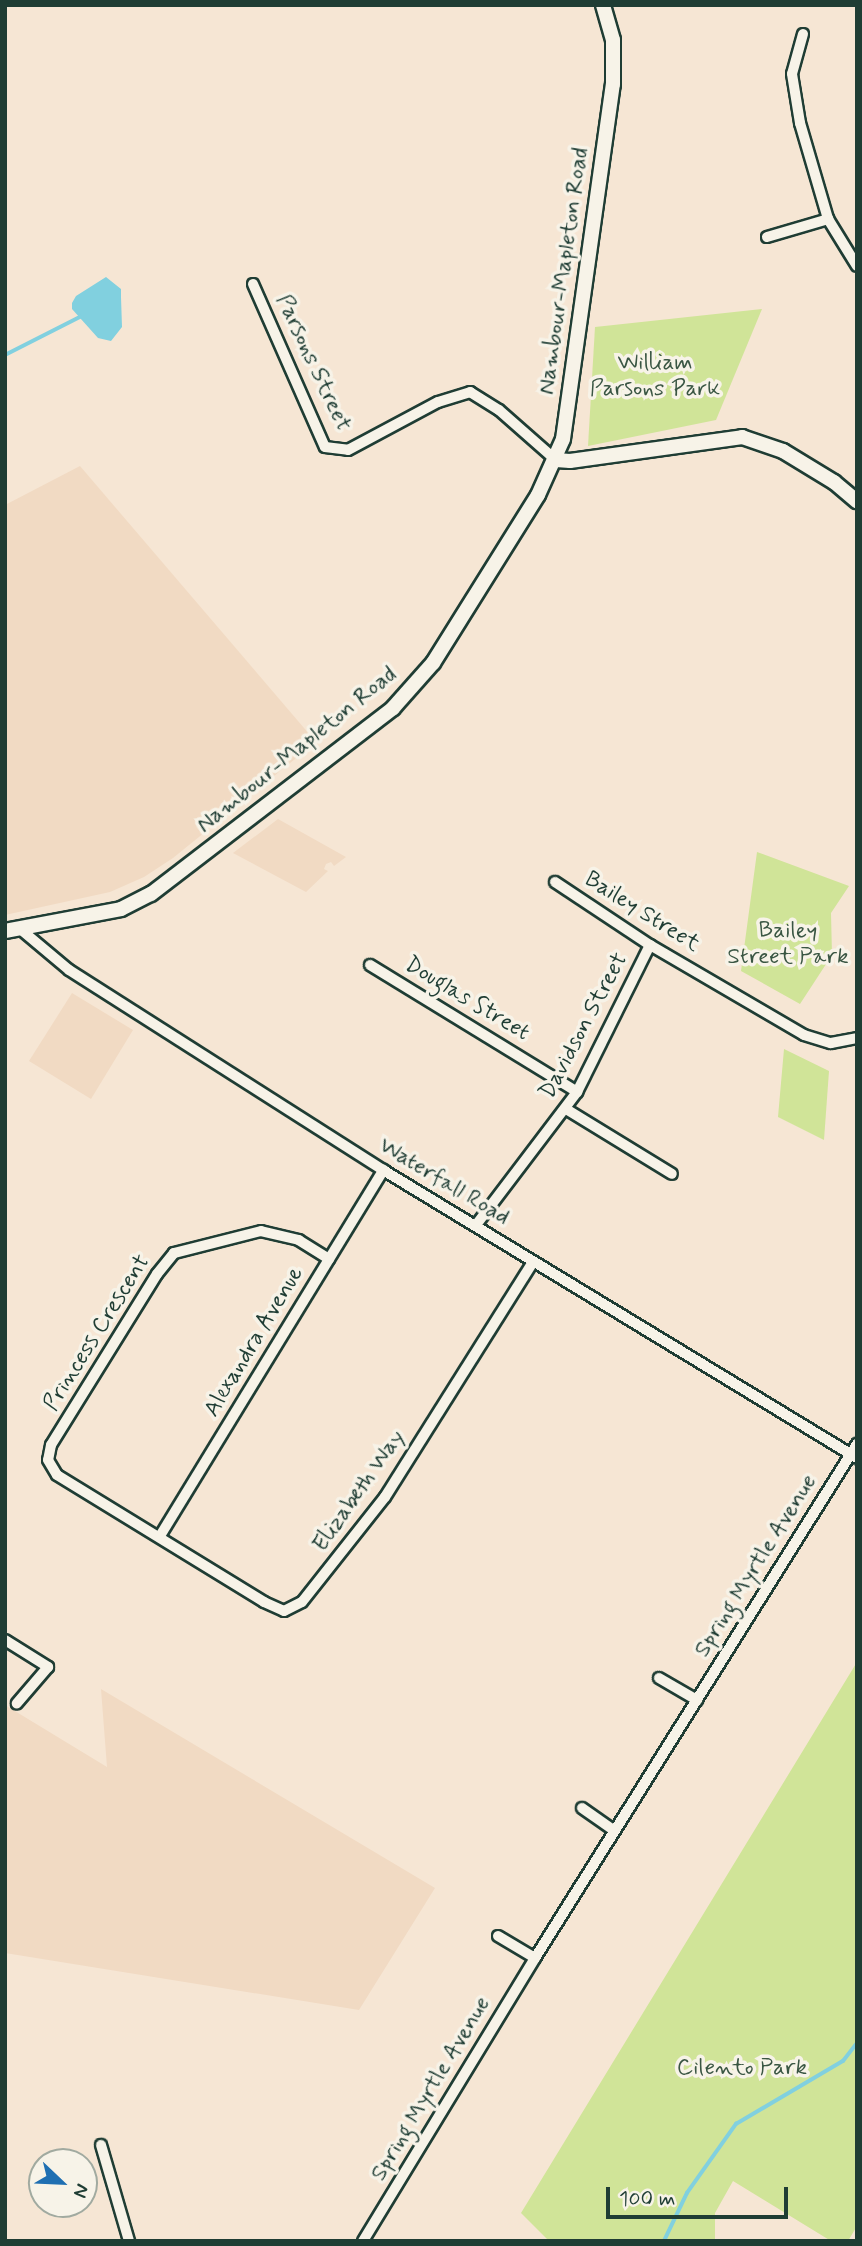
<!DOCTYPE html>
<html>
<head>
<meta charset="utf-8">
<style>
	body { margin:0 }
	#map { position:relative; width:862px; height:2246px; overflow:hidden; background:#f6e6d4; font-family:Mynerve,sans-serif }
	div>[style] { position:absolute }
	.built>* { inset:0; background:#f1dac3 }
	.green>* { inset:0; background:#d0e498 }
	.water>* { inset:0; background:#81d0df }
	.stream>* { height:3.5px; margin:-1.75px; padding:0 1.75px; transform-origin:1.75px; border-radius:1.75px; background:#81d0df }
	.roads { filter:drop-shadow(2px 0 #1f3d34) drop-shadow(-2px 0 #1f3d34) drop-shadow(0 2px #1f3d34) drop-shadow(0 -2px #1f3d34) }
	.street>* { height:10px; margin:-5px; padding:0 5px; transform-origin:5px; border-radius:5px; background:#f7f3e8 }
	.secondary>* { height:14px; margin:-7px; padding:0 7px; transform-origin:7px; border-radius:7px; background:#f7f3e8 }
	span { translate:-50% -50%; white-space:nowrap; text-align:center; line-height:1.15; -webkit-text-stroke:7px #f7f3e8; paint-order:stroke }
	.street-label { font-size:23px; color:#1f3d34 }
	.park-label { font-size:23px; color:#3a5643 }
	.frame { position:absolute; inset:0; border:7px solid #1f3d34; pointer-events:none }
	.north { position:absolute; left:28px; top:2148px; width:70px; height:70px; box-sizing:border-box; background:#f7f3e8; border:2px solid #a1aaa0; border-radius:50%; rotate:113deg; font-size:19px; font-weight:700; line-height:28px; text-align:center; color:#1f3d34 }
	.north::after { content:''; display:block; margin:auto; width:24px; height:32px; background:#1f6fb2; clip-path:polygon(50% 0,100% 100%,50% 72%,0 100%) }
	.scale { position:absolute; left:606px; top:2187px; width:182px; height:32px; box-sizing:border-box; border:4px solid #1f3d34; border-top:0; padding-left:9px; font-size:21px; line-height:24px; white-space:nowrap; color:#1f3d34; -webkit-text-stroke:5px #f7f3e8; paint-order:stroke }
</style>
</head>
<body>
<div id="map">
	<div class="built">
		<i style="clip-path:polygon(80px 466px,316px 742px,173px 858px,144px 877px,110px 892px,5px 915px,5px 505px)"></i>
		<i style="clip-path:polygon(278px 819px,346px 857px,334px 866px,331px 862px,326px 864px,324px 869px,328px 871px,306px 892px,233px 853px)"></i>
		<i style="clip-path:polygon(72px 993px,133px 1030px,91px 1099px,29px 1061px)"></i>
		<i style="clip-path:polygon(101px 1689px,435px 1888px,359px 2010px,5px 1953px,5px 1705px,107px 1767px)"></i>
	</div>
	<div class="green">
		<i style="clip-path:polygon(762px 309px,716px 420px,588px 446px,595px 327px)"></i>
		<i style="clip-path:polygon(757px 852px,849px 886px,831px 913px,832px 955px,800px 1004px,741px 971px)"></i>
		<i style="clip-path:polygon(784px 1049px,829px 1071px,824px 1140px,778px 1117px)"></i>
		<i style="clip-path:polygon(857px 1662px,857px 2226px,848px 2241px,831px 2241px,733px 2181px,715px 2213px,715px 2241px,549px 2241px,521px 2213px)"></i>
	</div>
	<div class="water">
		<i style="clip-path:polygon(106px 277px,121px 289px,121px 297px,122px 327px,111px 341px,98px 338px,72px 309px,72px 303px,76px 296px)"></i>
	</div>
	<div class="stream">
		<i style="left:5px;top:355px;width:84px;rotate:-26.9deg"></i>
		<i style="left:664px;top:2241px;width:53px;rotate:-64.4deg"></i>
		<i style="left:687px;top:2193px;width:85px;rotate:-54.6deg"></i>
		<i style="left:736px;top:2124px;width:124px;rotate:-30.5deg"></i>
		<i style="left:843px;top:2061px;width:23px;rotate:-52deg"></i>
	</div>
	<div class="roads">
		<div class="street">
			<i style="left:803px;top:34px;width:41px;rotate:105.4deg"></i>
			<i style="left:792px;top:74px;width:50px;rotate:80.7deg"></i>
			<i style="left:800px;top:123px;width:100px;rotate:73.7deg"></i>
			<i style="left:828px;top:219px;width:55px;rotate:58.3deg"></i>
			<i style="left:767px;top:237px;width:64px;rotate:-16.4deg"></i>
			<i style="left:253px;top:284px;width:178px;rotate:66.2deg"></i>
			<i style="left:325px;top:447px;width:23px;rotate:7deg"></i>
			<i style="left:348px;top:450px;width:102px;rotate:-28.1deg"></i>
			<i style="left:438px;top:402px;width:34px;rotate:-17deg"></i>
			<i style="left:470px;top:392px;width:34px;rotate:32deg"></i>
			<i style="left:499px;top:410px;width:76px;rotate:41.3deg"></i>
			<i style="left:555px;top:882px;width:114px;rotate:33.6deg"></i>
			<i style="left:650px;top:945px;width:178px;rotate:30.3deg"></i>
			<i style="left:804px;top:1035px;width:28px;rotate:17deg"></i>
			<i style="left:831px;top:1043px;width:26px;rotate:-11deg"></i>
			<i style="left:19px;top:928px;width:65px;rotate:40deg"></i>
			<i style="left:69px;top:970px;width:372px;rotate:32.5deg"></i>
			<i style="left:383px;top:1170px;width:555px;rotate:31.28deg"></i>
			<i style="left:370px;top:965px;width:243px;rotate:31.5deg"></i>
			<i style="left:566px;top:1109px;width:124px;rotate:31.5deg"></i>
			<i style="left:476px;top:1225px;width:167px;rotate:-52.8deg"></i>
			<i style="left:577px;top:1092px;width:164px;rotate:-63.6deg"></i>
			<i style="left:329px;top:1259px;width:36px;rotate:-148deg"></i>
			<i style="left:299px;top:1240px;width:39px;rotate:-167deg"></i>
			<i style="left:261px;top:1231px;width:90px;rotate:165.8deg"></i>
			<i style="left:174px;top:1253px;width:27px;rotate:129deg"></i>
			<i style="left:157px;top:1274px;width:201px;rotate:121.8deg"></i>
			<i style="left:51px;top:1445px;width:15px;rotate:101deg"></i>
			<i style="left:48px;top:1460px;width:17px;rotate:59deg"></i>
			<i style="left:57px;top:1475px;width:243px;rotate:31.5deg"></i>
			<i style="left:264px;top:1602px;width:22px;rotate:24deg"></i>
			<i style="left:284px;top:1611px;width:20px;rotate:-27deg"></i>
			<i style="left:302px;top:1602px;width:134px;rotate:-51.7deg"></i>
			<i style="left:385px;top:1497px;width:278px;rotate:-57.8deg"></i>
			<i style="left:160px;top:1536px;width:429px;rotate:-58.6deg"></i>
			<i style="left:5px;top:1640px;width:51px;rotate:32.1deg"></i>
			<i style="left:48px;top:1667px;width:48px;rotate:130.7deg"></i>
			<i style="left:659px;top:1678px;width:44px;rotate:30.1deg"></i>
			<i style="left:582px;top:1808px;width:39px;rotate:35deg"></i>
			<i style="left:498px;top:1936px;width:43px;rotate:30.7deg"></i>
			<i style="left:101px;top:2145px;width:100px;rotate:73.7deg"></i>
			<i style="left:363px;top:2241px;width:331px;rotate:-58.7deg"></i>
			<i style="left:535px;top:1958px;width:607px;rotate:-57.93deg"></i>
		</div>
		<div class="secondary">
			<i style="left:556px;top:460px;width:14px;rotate:4deg"></i>
			<i style="left:570px;top:461px;width:174px;rotate:-7.9deg"></i>
			<i style="left:742px;top:437px;width:43px;rotate:18.9deg"></i>
			<i style="left:783px;top:451px;width:60px;rotate:31.3deg"></i>
			<i style="left:834px;top:482px;width:30px;rotate:40deg"></i>
			<i style="left:5px;top:931px;width:118px;rotate:-10.7deg"></i>
			<i style="left:121px;top:909px;width:34px;rotate:-27deg"></i>
			<i style="left:151px;top:894px;width:305px;rotate:-37.5deg"></i>
			<i style="left:393px;top:708px;width:60px;rotate:-48.4deg"></i>
			<i style="left:433px;top:663px;width:198px;rotate:-58deg"></i>
			<i style="left:538px;top:495px;width:61px;rotate:-65.9deg"></i>
			<i style="left:563px;top:439px;width:359px;rotate:-82deg"></i>
			<i style="left:613px;top:84px;width:44px;rotate:-90deg"></i>
			<i style="left:613px;top:40px;width:36px;rotate:-106deg"></i>
		</div>
	</div>
	<div class="street-label">
		<span style="left:564px;top:271px;rotate:-82deg">Nambour-Mapleton Road</span>
		<span style="left:313px;top:363px;rotate:65deg">Parsons Street</span>
		<span style="left:297px;top:750px;rotate:-39deg">Nambour-Mapleton Road</span>
		<span style="left:642px;top:912px;rotate:32deg">Bailey Street</span>
		<span style="left:467px;top:999px;rotate:31deg">Douglas Street</span>
		<span style="left:584px;top:1026px;rotate:-62deg">Davidson Street</span>
		<span style="left:444px;top:1182px;rotate:31deg">Waterfall Road</span>
		<span style="left:97px;top:1333px;rotate:-58deg">Princess Crescent</span>
		<span style="left:254px;top:1342px;rotate:-59deg">Alexandra Avenue</span>
		<span style="left:359px;top:1491px;rotate:-55deg">Elizabeth Way</span>
		<span style="left:756px;top:1566px;rotate:-58deg">Spring Myrtle Avenue</span>
		<span style="left:431px;top:2089px;rotate:-59deg">Spring Myrtle Avenue</span>
	</div>
	<div class="park-label">
		<span style="left:655px;top:376px">William<br>Parsons Park</span>
		<span style="left:788px;top:944px">Bailey<br>Street Park</span>
		<span style="left:742px;top:2068px">Cilento Park</span>
	</div>
	<div class="frame"></div>
	<div class="north">N</div>
	<div class="scale">100 m</div>
</div>
</body>
</html>
